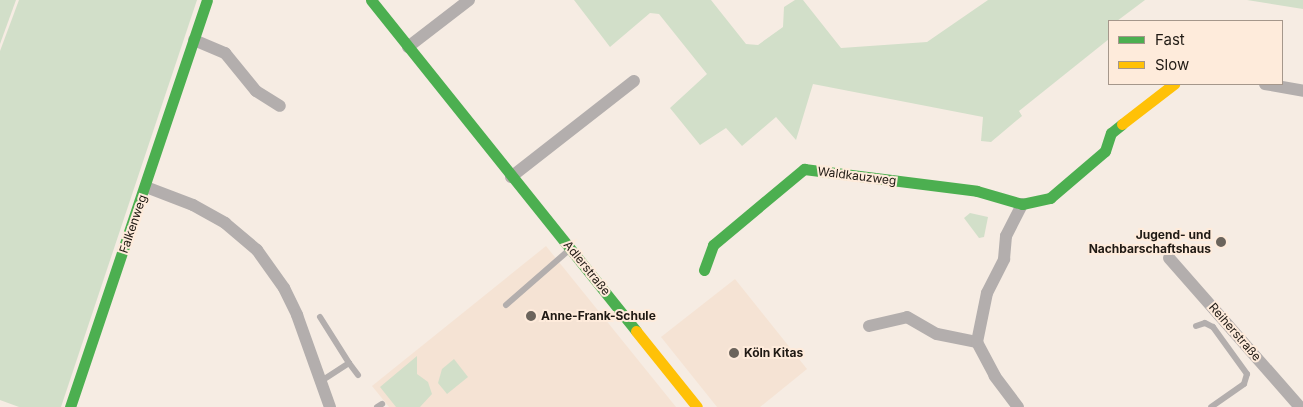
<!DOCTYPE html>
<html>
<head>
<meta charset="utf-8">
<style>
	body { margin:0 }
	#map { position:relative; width:1303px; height:407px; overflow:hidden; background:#f6ece3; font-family:Inter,sans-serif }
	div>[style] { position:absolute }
	.built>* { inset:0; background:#f5e3d4 }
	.green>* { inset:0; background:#d2dfc9 }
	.lane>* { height:6px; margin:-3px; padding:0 3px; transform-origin:3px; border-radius:3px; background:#b3aead }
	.street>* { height:12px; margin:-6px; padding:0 6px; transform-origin:6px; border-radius:6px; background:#b3aead }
	.fast>* { height:11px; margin:-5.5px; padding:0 5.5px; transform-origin:5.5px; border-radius:5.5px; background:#4caf50 }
	.slow>* { height:11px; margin:-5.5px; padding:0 5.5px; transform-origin:5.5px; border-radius:5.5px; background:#ffc107 }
	.dots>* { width:14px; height:14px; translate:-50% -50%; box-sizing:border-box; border:2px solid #feebdb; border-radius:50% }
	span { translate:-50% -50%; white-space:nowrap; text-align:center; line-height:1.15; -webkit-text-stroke:4px #feebdb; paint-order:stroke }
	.street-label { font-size:12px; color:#201a14 }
	.poi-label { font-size:12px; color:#201a14; font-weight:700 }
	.right { translate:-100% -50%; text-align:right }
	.left { translate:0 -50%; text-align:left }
	.legend { position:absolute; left:1108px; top:20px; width:175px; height:65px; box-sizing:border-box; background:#feebdb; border:1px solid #a5978b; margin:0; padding:6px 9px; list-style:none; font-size:15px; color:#201a14 }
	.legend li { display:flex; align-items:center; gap:10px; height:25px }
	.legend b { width:25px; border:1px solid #a5978b }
</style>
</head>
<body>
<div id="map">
	<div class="built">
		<i style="clip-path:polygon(546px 246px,676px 407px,389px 407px,372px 386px)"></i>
		<i style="clip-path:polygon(735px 279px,807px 369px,760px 407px,717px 407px,661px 337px)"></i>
	</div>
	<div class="green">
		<i style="clip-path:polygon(0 0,16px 0,0 44px)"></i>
		<i style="clip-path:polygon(19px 0,197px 0,61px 407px,19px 407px,0 400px,0 51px)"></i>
		<i style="clip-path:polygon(574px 0,711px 0,746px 44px,758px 45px,783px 27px,784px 7px,795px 0,803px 0,841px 48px,927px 42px,988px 0,1145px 0,1117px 21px,1109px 21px,1109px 39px,1019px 111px,1022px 116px,991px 142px,981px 141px,983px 117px,813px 84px,796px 140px,776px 117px,742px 146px,726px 128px,700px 145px,670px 108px,707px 74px,659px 14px,650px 13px,610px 47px)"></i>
		<i style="clip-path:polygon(1247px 0,1303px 0,1303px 9px)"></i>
		<i style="clip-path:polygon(970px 213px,988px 217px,984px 237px,979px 238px,964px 218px)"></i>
		<i style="clip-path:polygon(417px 356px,417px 374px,428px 382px,432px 394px,420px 407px,396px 407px,380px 387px)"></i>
		<i style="clip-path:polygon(454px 359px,468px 377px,447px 394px,438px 383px,442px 369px)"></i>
	</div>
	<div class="lane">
		<i style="left:506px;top:305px;width:84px;rotate:-41.1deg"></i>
		<i style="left:320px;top:317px;width:54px;rotate:57.8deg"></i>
		<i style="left:349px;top:363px;width:33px;rotate:147deg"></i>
		<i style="left:1196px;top:326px;width:9px;rotate:-18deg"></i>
		<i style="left:1205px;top:323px;width:9px;rotate:27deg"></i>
		<i style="left:1213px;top:327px;width:58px;rotate:54.1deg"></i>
		<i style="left:1247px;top:374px;width:10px;rotate:107deg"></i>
		<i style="left:1244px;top:384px;width:40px;rotate:145.1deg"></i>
		<i style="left:349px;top:363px;width:15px;rotate:53deg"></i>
		<i style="left:377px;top:407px;width:6px;rotate:-31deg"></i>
	</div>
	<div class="street">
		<i style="left:194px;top:40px;width:34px;rotate:23deg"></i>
		<i style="left:225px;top:53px;width:49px;rotate:50.8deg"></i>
		<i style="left:256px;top:91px;width:28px;rotate:32deg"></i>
		<i style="left:408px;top:47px;width:77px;rotate:-37.6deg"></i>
		<i style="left:1265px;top:84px;width:39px;rotate:10deg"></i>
		<i style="left:511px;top:177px;width:156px;rotate:-38deg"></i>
		<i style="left:146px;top:187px;width:50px;rotate:21deg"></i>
		<i style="left:193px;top:205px;width:37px;rotate:29deg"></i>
		<i style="left:225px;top:223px;width:42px;rotate:40.2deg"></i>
		<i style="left:257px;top:250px;width:47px;rotate:54.6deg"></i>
		<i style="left:284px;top:288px;width:30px;rotate:64deg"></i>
		<i style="left:297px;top:315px;width:98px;rotate:70.3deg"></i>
		<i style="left:1169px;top:258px;width:198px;rotate:48.7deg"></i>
		<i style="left:869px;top:326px;width:39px;rotate:-13deg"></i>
		<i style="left:907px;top:317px;width:34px;rotate:30deg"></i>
		<i style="left:937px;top:334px;width:41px;rotate:11.3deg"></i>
		<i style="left:1018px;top:407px;width:39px;rotate:-127deg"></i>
		<i style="left:995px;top:376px;width:38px;rotate:-118deg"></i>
		<i style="left:977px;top:342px;width:50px;rotate:-78.5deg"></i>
		<i style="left:987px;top:293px;width:38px;rotate:-63deg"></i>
		<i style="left:1004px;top:259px;width:23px;rotate:-85deg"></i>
		<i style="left:1006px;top:236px;width:36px;rotate:-63deg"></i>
	</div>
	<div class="fast">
		<i style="left:371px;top:0;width:424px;rotate:51.3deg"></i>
		<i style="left:704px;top:270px;width:27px;rotate:-70deg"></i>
		<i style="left:713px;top:245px;width:119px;rotate:-39.9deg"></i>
		<i style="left:804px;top:169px;width:174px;rotate:7.2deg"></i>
		<i style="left:977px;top:191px;width:47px;rotate:16.1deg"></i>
		<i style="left:1022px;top:204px;width:29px;rotate:-12deg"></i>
		<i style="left:1050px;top:198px;width:72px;rotate:-40.5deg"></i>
		<i style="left:1105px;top:151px;width:19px;rotate:-72deg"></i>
		<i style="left:1111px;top:133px;width:14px;rotate:-39deg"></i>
		<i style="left:70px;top:407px;width:429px;rotate:-71.4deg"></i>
	</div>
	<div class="slow">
		<i style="left:1122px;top:124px;width:66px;rotate:-37.6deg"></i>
		<i style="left:636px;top:331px;width:97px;rotate:51.2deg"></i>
	</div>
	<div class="dots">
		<i style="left:1221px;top:242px;background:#6b645c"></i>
		<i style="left:531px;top:316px;background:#6b645c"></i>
		<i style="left:734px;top:353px;background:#6b645c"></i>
	</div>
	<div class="street-label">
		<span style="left:857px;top:176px;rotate:7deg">Waldkauzweg</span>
		<span style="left:133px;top:224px;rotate:-71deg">Falkenweg</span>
		<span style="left:587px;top:268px;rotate:51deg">Adlerstraße</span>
		<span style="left:1235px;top:332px;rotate:49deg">Reiherstraße</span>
	</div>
	<div class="poi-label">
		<span class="right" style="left:1211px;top:242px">Jugend- und<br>Nachbarschaftshaus</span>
		<span class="left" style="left:541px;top:316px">Anne-Frank-Schule</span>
		<span class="left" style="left:744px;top:353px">Köln Kitas</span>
	</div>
	<ul class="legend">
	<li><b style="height:6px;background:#4caf50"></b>Fast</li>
	<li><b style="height:6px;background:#ffc107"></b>Slow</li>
	</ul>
</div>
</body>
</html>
